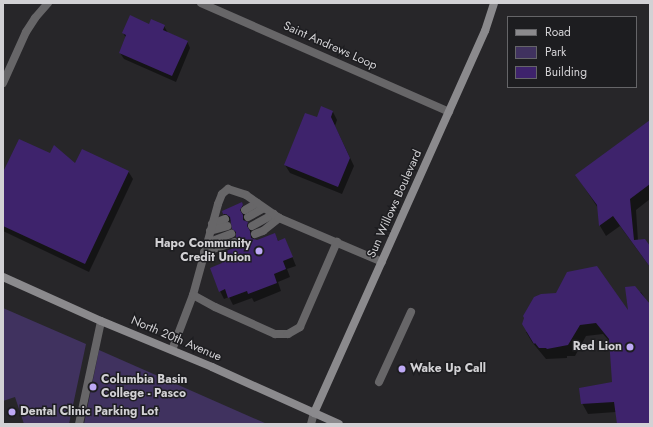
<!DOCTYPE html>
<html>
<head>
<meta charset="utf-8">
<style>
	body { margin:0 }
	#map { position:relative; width:653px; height:427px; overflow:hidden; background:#272629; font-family:Jost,sans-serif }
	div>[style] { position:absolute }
	.green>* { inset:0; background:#40325f }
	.shadow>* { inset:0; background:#0007 }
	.building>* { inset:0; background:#3e236c }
	.lane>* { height:8px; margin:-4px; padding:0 4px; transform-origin:4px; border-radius:4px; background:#676668 }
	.street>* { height:8px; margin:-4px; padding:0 4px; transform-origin:4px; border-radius:4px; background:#676668 }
	.secondary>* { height:8px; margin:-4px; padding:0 4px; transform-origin:4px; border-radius:4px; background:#8b8a8d }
	.dots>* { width:11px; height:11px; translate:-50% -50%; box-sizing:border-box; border:2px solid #1d1d20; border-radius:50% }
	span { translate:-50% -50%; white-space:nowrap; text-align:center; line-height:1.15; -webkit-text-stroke:3px #1d1d20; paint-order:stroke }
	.street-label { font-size:12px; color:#d2d1d4 }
	.poi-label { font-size:12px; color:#d2d1d4; font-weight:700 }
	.right { translate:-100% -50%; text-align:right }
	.left { translate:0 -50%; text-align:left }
	.frame { position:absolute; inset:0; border:4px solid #d2d1d4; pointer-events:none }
	.legend { position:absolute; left:507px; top:16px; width:130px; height:72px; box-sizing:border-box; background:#1d1d20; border:1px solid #656568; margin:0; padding:5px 7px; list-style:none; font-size:12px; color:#d2d1d4 }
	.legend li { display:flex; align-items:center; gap:8px; height:20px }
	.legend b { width:20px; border:1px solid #656568 }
</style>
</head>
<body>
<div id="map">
	<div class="green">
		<i style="clip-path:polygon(3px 308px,86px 344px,69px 424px,24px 424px,15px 397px,3px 401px)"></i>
		<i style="clip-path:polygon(99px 350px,267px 424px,84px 424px)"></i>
	</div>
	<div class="shadow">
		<i style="clip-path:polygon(150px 25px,164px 26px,168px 33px,187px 41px,190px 48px,176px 82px,124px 59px,120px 53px,126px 38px,123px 33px)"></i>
		<i style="clip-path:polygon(333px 112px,337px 120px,335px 126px,354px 166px,342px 194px,290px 173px,285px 165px,317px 119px)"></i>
		<i style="clip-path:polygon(650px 122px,650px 199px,636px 210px,638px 241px,650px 248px,650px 267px,620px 226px,606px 236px,600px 226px,598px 208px,576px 175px)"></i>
		<i style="clip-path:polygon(76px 165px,128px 171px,133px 179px,89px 272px,3px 231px,3px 174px)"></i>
		<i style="clip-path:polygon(242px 204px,247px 213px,244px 218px,252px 231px,251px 234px,255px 240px,257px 241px,275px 235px,279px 242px,285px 239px,296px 266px,287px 269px,290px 277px,278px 282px,281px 291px,254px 302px,252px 298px,233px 305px,229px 297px,224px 299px,220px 291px,223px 264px,240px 243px,233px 228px,232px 221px,228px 222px,224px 214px)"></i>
		<i style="clip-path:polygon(641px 292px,650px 306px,650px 424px,618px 424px,616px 412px,588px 414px,582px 403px,613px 382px,610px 342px,603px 334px,586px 336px,575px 356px,567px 356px,567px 358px,546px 359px,532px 342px,526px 332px,630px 314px,639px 293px)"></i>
	</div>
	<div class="building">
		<i style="clip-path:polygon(130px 15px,149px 24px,151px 19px,165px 25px,163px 30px,188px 41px,172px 76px,119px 53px,126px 35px,122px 33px)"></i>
		<i style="clip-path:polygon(321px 106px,333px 111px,331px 117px,350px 158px,338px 187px,284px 165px,305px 113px,317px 117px)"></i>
		<i style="clip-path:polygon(650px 120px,650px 184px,630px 199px,634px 240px,645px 239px,650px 246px,650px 267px,613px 216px,599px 226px,597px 205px,575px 175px)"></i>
		<i style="clip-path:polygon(19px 139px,50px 153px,54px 145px,75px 163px,82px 149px,129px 171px,85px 264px,3px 226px,3px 172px)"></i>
		<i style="clip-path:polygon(242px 202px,243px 205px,240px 210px,243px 215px,243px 220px,248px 222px,247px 226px,250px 231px,251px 238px,257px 240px,275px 233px,278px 241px,285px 238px,293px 257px,283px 261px,286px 269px,274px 274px,277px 283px,248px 294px,247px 291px,228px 298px,225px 289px,219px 292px,210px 268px,222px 263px,219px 254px,236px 247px,239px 243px,239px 240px,236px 237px,236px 232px,232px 229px,230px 217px,226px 214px,223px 214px,222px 211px)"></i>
		<i style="clip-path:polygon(597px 266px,628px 310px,625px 287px,635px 286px,650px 304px,650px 424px,617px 424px,614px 402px,581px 404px,579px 388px,612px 382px,609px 339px,596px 323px,580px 325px,568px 345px,547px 349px,546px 348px,539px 348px,535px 343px,534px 344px,522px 324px,524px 318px,523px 316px,534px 297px,541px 294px,556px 293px,567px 272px)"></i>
	</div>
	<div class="lane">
		<i style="left:245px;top:210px;width:14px;rotate:-30deg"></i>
		<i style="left:248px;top:217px;width:18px;rotate:-29deg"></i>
		<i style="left:212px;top:224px;width:14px;rotate:-21deg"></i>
		<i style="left:252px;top:226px;width:25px;rotate:-29deg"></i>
		<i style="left:210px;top:231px;width:18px;rotate:-16deg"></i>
		<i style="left:255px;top:234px;width:9px;rotate:-21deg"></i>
		<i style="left:263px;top:231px;width:21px;rotate:-39deg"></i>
		<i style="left:207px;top:243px;width:26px;rotate:-21deg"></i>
		<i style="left:204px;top:252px;width:32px;rotate:-18deg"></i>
		<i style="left:193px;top:295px;width:94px;rotate:-74.6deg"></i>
		<i style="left:218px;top:204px;width:11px;rotate:-68deg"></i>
		<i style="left:222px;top:194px;width:8px;rotate:-40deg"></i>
		<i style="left:228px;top:189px;width:19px;rotate:18deg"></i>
		<i style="left:246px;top:195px;width:40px;rotate:34.9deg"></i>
		<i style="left:279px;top:218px;width:112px;rotate:23.1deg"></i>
		<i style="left:172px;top:350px;width:59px;rotate:-69.1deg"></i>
		<i style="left:193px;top:295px;width:25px;rotate:29deg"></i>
		<i style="left:215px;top:307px;width:66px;rotate:24.2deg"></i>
		<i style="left:275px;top:334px;width:13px"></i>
		<i style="left:288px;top:334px;width:14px;rotate:-30deg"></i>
		<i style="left:300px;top:327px;width:93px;rotate:-66.5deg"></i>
		<i style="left:379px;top:382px;width:77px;rotate:-65.4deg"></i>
		<i style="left:79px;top:424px;width:105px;rotate:-77.9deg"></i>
		<i style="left:311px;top:424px;width:11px;rotate:-75deg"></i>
	</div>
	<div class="street">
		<i style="left:201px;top:3px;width:271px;rotate:23.7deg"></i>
		<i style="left:3px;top:83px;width:56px;rotate:-65.7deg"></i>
		<i style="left:26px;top:32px;width:17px;rotate:-57deg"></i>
		<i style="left:35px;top:18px;width:20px;rotate:-49deg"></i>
	</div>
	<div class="secondary">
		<i style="left:3px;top:277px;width:107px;rotate:24.2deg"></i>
		<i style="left:101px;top:321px;width:120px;rotate:22.5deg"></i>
		<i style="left:212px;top:367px;width:139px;rotate:24.2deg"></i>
		<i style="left:314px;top:413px;width:419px;rotate:-65.9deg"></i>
		<i style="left:485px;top:31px;width:29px;rotate:-72deg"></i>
	</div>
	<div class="dots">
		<i style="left:259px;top:251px;background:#bea9f5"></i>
		<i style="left:630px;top:347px;background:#bea9f5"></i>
		<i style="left:402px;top:369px;background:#bea9f5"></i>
		<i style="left:93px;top:387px;background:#bea9f5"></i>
		<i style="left:12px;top:412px;background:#bea9f5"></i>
	</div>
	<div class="street-label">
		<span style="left:330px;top:46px;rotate:24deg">Saint Andrews Loop</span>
		<span style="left:395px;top:204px;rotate:-66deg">Sun Willows Boulevard</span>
		<span style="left:176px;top:339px;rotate:23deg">North 20th Avenue</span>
	</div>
	<div class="poi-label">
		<span class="right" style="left:251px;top:251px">Hapo Community<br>Credit Union</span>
		<span class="right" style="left:622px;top:347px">Red Lion</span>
		<span class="left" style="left:410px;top:369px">Wake Up Call</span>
		<span class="left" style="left:101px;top:387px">Columbia Basin<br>College - Pasco</span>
		<span class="left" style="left:20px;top:412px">Dental Clinic Parking Lot</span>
	</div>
	<div class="frame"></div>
	<ul class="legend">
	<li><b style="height:5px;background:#8b8a8d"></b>Road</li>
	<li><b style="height:11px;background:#40325f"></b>Park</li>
	<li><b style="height:11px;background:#3e236c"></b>Building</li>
	</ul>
</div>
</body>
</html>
